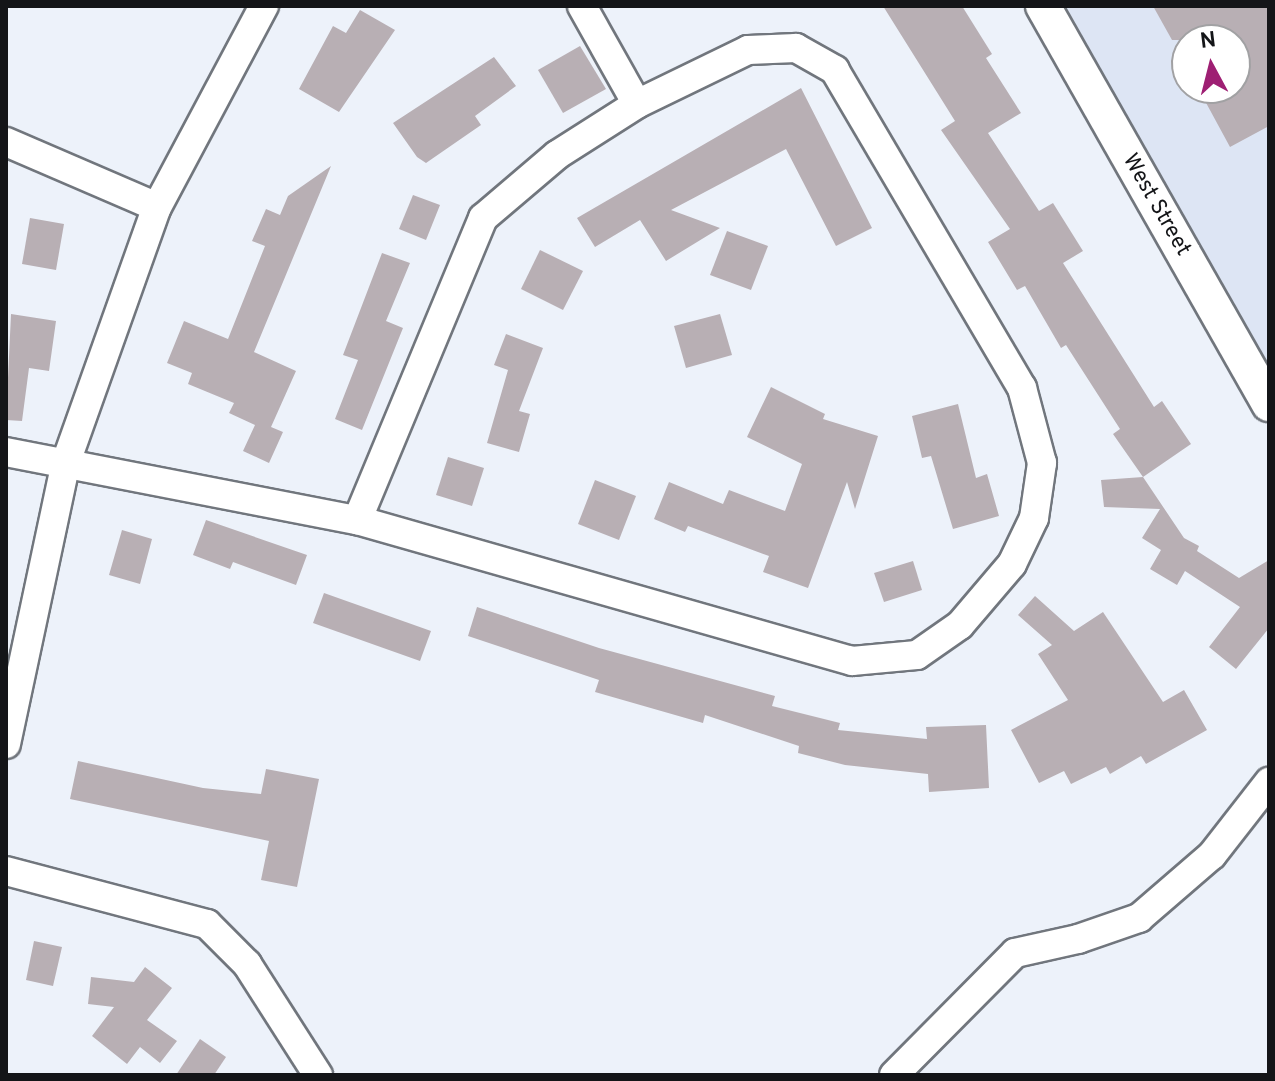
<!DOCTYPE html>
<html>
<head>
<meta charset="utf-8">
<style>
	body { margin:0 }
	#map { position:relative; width:1275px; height:1081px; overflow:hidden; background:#edf2fa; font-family:Overpass,sans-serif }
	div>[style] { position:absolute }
	.built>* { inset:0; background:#dde5f4 }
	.building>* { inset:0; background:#b8afb4 }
	.roads { filter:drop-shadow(2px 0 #71767d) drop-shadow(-2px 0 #71767d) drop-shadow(0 2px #71767d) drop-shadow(0 -2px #71767d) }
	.minor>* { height:28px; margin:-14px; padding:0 14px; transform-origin:14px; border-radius:14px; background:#fff }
	.tertiary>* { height:34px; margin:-17px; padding:0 17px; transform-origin:17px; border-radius:17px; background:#fff }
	span { translate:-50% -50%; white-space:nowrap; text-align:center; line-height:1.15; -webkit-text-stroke:8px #fff; paint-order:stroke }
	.street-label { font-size:22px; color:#141518 }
	.frame { position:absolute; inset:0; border:8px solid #141518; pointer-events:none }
	.north { position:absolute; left:1171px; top:24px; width:80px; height:80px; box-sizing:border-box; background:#fff; border:2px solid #a1a1a3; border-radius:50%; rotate:353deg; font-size:22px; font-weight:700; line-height:32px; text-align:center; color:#141518 }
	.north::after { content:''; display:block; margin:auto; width:28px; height:36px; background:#9e1f73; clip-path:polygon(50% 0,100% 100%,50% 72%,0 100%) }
</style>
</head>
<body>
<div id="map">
	<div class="built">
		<i style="clip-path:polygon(evenodd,1050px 6px,1269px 6px,1269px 380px,1050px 6px,1187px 40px,1235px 40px,1235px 88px,1187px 88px,1187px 40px)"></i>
	</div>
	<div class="building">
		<i style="clip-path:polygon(883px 6px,962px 6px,992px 54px,986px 58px,1021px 113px,988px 133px,1039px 211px,1053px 203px,1083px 251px,1063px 263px,1154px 407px,1162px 401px,1191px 444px,1143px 477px,1113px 434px,1120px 429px,1066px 345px,1061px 348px,1025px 286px,1017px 290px,988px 242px,1010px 229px,941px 130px,955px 121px)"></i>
		<i style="clip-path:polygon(1153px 6px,1269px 6px,1269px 126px,1230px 147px,1198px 88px,1235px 88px,1235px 40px,1172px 40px)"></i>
		<i style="clip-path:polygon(360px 10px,395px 30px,339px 112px,299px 89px,333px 26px,346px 33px)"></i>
		<i style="clip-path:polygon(580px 46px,606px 89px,563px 113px,538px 70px)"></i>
		<i style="clip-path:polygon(494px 57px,516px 86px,475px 116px,481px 125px,426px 163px,417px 157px,393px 123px)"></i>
		<i style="clip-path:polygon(801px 88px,872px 228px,836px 246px,786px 149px,671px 210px,720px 228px,666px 261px,640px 220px,595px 247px,577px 218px)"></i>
		<i style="clip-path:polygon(331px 166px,254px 352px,296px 371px,271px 427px,283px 432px,269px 463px,243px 451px,255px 425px,229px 413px,234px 403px,188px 384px,192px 373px,167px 363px,184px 321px,228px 339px,265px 246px,252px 241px,266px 209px,280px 215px,288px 196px)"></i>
		<i style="clip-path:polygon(413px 195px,440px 205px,426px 240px,399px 229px)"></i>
		<i style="clip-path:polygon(30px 218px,64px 224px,56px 270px,22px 264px)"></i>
		<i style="clip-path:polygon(727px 231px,768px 246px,751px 290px,710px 275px)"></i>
		<i style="clip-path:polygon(540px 250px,583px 271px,563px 310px,521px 289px)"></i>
		<i style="clip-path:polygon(382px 253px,410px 263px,386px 321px,403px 328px,362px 430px,335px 419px,358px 360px,343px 355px)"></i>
		<i style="clip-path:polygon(11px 314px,56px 321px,49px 371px,29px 368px,22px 421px,6px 420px)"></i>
		<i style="clip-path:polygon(720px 314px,732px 355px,686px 368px,674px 326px)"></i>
		<i style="clip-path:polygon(506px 334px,543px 348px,519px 411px,530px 414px,519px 452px,487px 443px,508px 370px,494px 365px)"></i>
		<i style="clip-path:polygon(771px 387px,825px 414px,823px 419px,878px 436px,855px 509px,847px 482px,808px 588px,763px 572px,769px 556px,688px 526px,685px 532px,654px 519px,669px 482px,723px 504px,729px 490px,785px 511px,802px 464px,747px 437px)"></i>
		<i style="clip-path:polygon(958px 404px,976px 478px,987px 474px,999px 516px,953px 529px,931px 456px,922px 458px,912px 416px)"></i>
		<i style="clip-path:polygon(448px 457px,484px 468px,472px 506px,436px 495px)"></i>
		<i style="clip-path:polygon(1143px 477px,1184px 538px,1199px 546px,1197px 551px,1239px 578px,1269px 560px,1269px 628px,1236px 669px,1209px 647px,1240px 607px,1185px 571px,1177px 585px,1150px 569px,1161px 550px,1142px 538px,1160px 509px,1104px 507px,1101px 480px)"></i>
		<i style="clip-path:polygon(595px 480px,636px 496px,619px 540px,578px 524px)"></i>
		<i style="clip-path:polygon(206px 520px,307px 555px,296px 585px,233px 562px,230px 569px,193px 555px)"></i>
		<i style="clip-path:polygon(122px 530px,152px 539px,140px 584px,109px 575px)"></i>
		<i style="clip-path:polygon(913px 561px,922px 590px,884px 602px,874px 573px)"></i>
		<i style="clip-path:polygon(324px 593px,431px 631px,420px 661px,313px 623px)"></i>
		<i style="clip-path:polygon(1035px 596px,1074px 631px,1103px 612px,1163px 702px,1184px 690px,1207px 730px,1146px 764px,1141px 756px,1110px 774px,1106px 767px,1071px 784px,1064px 771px,1039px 783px,1011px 730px,1068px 700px,1038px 654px,1052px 645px,1018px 615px)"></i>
		<i style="clip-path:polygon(477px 607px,599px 648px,775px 696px,772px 706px,840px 723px,838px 730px,927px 739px,926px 727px,986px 725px,989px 788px,929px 792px,928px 774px,845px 765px,798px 753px,799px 746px,705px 715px,703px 723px,595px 692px,599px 680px,468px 636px)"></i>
		<i style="clip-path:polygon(78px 761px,203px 788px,261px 794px,266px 769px,319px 779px,297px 887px,261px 880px,269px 841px,70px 799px)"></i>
		<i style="clip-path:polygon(34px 941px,62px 947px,53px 986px,26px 980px)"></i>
		<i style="clip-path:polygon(145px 967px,172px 988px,147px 1020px,177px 1041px,160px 1063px,140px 1047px,127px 1064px,92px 1036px,114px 1007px,88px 1004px,91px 977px,134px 982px)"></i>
		<i style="clip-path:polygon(200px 1039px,226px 1057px,214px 1075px,176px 1075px)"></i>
	</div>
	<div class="roads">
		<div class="minor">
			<i style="left:582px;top:6px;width:112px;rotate:60.7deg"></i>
			<i style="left:6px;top:142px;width:164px;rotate:23.3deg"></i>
			<i style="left:6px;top:452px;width:358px;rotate:11deg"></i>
			<i style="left:357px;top:520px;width:515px;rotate:15.9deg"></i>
			<i style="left:852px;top:661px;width:65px;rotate:-5.3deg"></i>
			<i style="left:917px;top:655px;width:52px;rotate:-34.9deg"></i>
			<i style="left:960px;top:625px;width:80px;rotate:-49.6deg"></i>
			<i style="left:1012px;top:564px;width:51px;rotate:-64.4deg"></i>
			<i style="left:1034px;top:518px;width:56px;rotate:-81.7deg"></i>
			<i style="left:1042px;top:463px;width:78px;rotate:-104.9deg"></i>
			<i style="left:1022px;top:388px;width:369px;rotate:-120.5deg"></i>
			<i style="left:835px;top:70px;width:45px;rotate:-150.6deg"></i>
			<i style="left:796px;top:48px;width:48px;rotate:177.6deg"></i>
			<i style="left:748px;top:50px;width:123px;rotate:154.1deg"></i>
			<i style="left:637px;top:104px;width:95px;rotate:147.5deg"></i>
			<i style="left:557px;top:155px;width:97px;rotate:139.6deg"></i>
			<i style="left:483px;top:218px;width:327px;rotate:112.6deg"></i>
			<i style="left:6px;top:744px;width:288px;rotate:-78deg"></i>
			<i style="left:66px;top:462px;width:271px;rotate:-70.4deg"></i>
			<i style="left:157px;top:207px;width:228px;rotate:-62deg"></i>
			<i style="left:6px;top:871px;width:208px;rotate:14.8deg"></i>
			<i style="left:207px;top:924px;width:57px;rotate:45deg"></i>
			<i style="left:247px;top:964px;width:132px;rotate:57.4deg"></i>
			<i style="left:894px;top:1075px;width:172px;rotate:-45.2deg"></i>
			<i style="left:1015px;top:953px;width:65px;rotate:-12.5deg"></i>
			<i style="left:1078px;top:939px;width:65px;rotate:-19deg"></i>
			<i style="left:1139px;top:918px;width:96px;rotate:-40.8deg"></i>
			<i style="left:1212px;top:855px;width:93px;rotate:-52deg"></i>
		</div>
		<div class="tertiary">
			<i style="left:1043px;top:6px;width:458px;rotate:60.4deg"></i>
		</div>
	</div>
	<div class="street-label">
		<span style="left:1156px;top:205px;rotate:60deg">West Street</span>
	</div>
	<div class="frame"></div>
	<div class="north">N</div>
</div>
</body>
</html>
